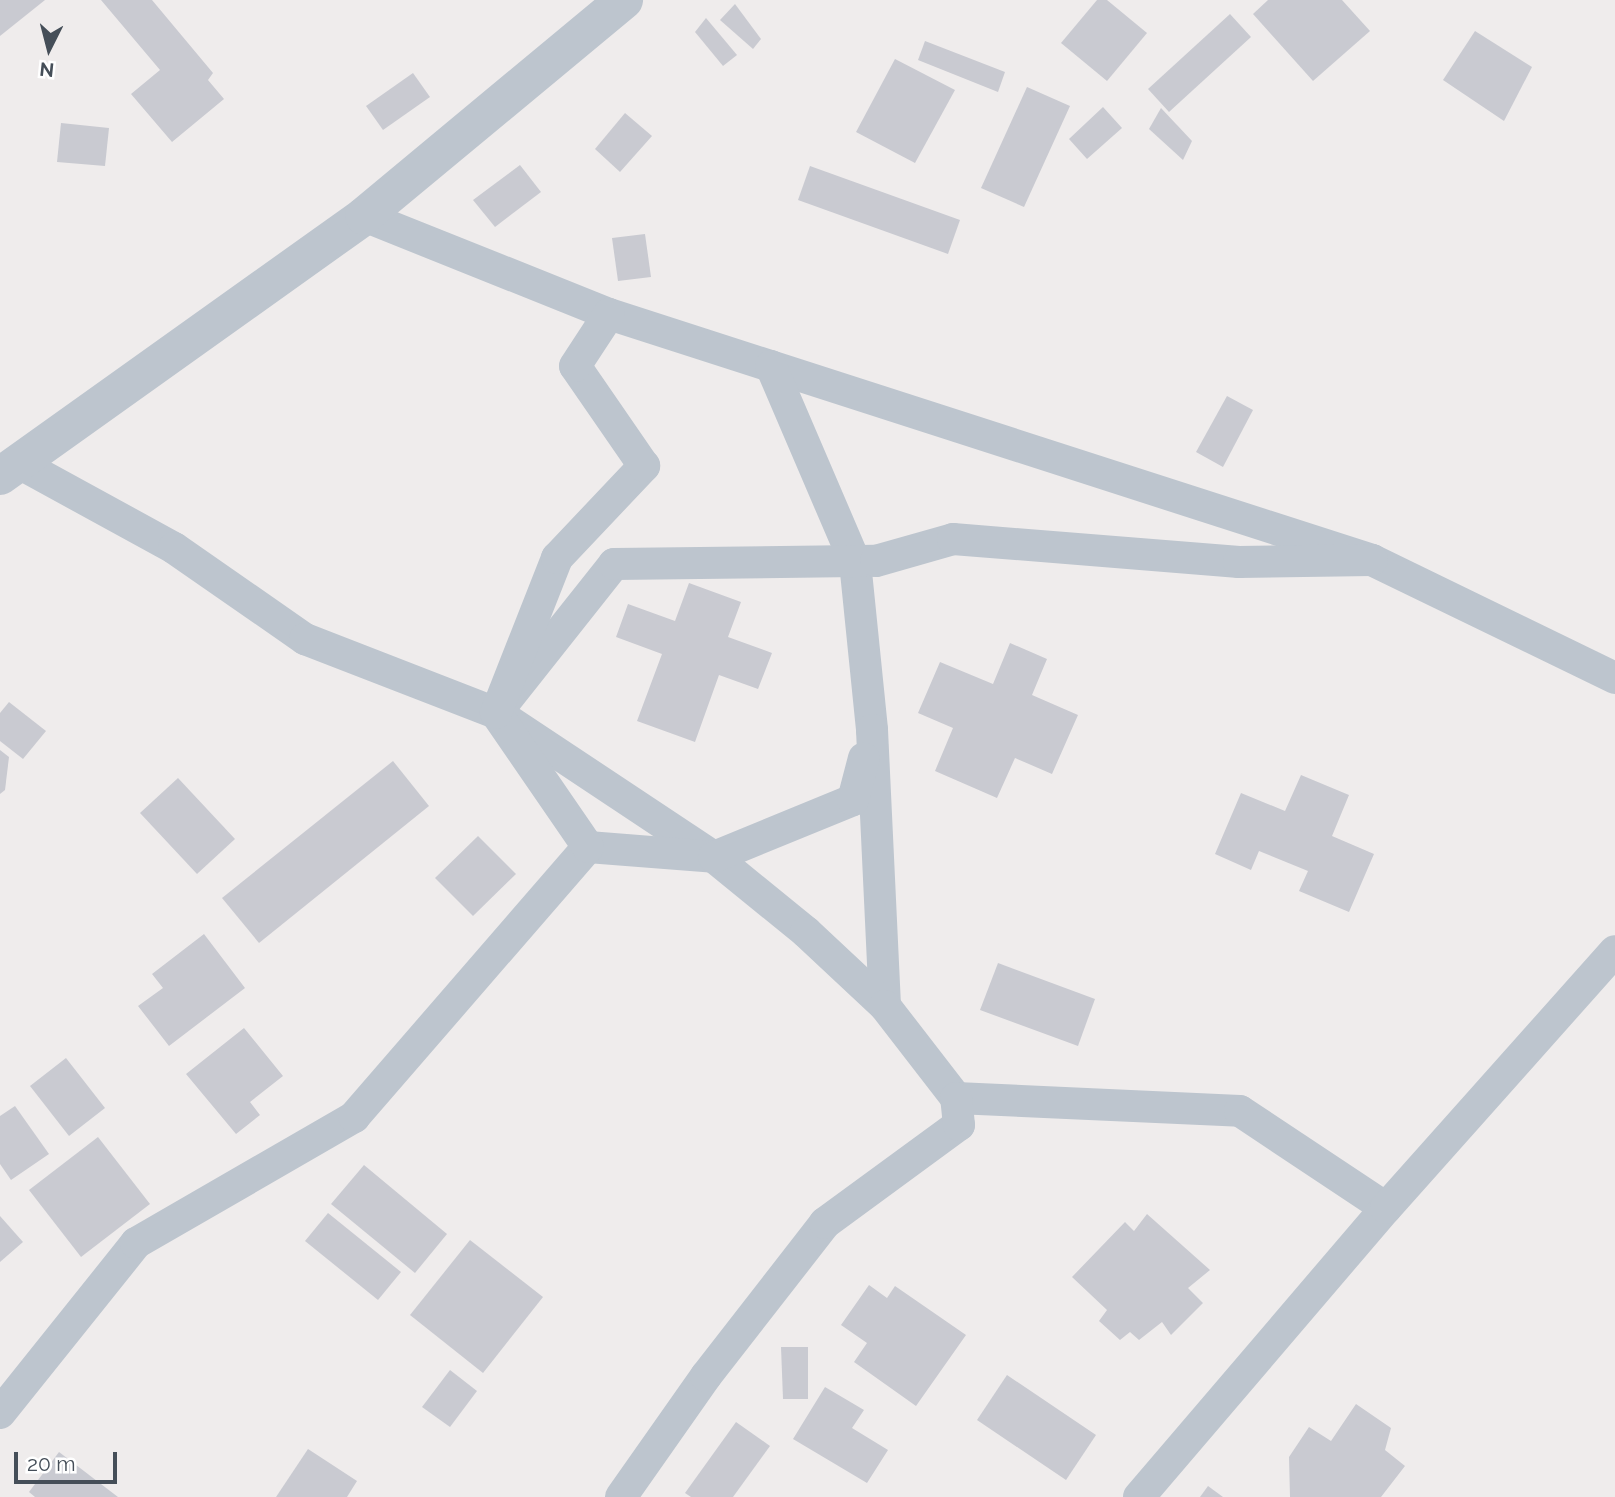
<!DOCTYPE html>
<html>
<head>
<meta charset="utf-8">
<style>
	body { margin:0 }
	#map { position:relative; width:1615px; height:1497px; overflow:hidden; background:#efecec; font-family:Raleway,sans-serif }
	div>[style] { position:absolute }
	.building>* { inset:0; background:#c9cad1 }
	.minor>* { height:32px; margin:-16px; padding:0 16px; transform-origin:16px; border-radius:16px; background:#bdc5ce }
	.tertiary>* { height:38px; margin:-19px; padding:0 19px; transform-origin:19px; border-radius:19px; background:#bdc5ce }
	span { translate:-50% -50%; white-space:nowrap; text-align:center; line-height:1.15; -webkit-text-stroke:5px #fff; paint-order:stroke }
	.north { position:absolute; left:14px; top:14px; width:70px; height:70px; -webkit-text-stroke:5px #fff; paint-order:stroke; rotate:186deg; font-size:19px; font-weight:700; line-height:28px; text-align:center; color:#454e58 }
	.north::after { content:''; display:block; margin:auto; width:24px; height:32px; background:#454e58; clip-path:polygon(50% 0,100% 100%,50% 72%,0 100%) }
	.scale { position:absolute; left:14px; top:1452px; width:103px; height:32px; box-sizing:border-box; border:4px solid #454e58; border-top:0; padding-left:9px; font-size:21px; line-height:24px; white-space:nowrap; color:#454e58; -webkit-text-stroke:5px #fff; paint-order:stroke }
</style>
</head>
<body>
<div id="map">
	<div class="building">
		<i style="clip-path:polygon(0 0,45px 0,0 36px)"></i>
		<i style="clip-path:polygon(101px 0,152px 0,213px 73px,208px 80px,224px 99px,172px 142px,131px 94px,160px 70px)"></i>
		<i style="clip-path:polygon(1097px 0,1107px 0,1147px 33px,1107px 81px,1061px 43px)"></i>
		<i style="clip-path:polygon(1268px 0,1342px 0,1370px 31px,1313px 81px,1253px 14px)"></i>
		<i style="clip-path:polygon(735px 4px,761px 39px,753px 49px,720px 20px)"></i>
		<i style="clip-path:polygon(1230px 14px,1251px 37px,1169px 112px,1148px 89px)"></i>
		<i style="clip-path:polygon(706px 18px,737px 55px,723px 66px,695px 32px)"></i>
		<i style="clip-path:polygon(1475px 31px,1532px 67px,1504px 121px,1443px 80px)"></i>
		<i style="clip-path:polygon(925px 41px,1005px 72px,998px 92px,918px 60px)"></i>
		<i style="clip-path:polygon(895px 59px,955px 90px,915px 163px,856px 132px)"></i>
		<i style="clip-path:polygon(413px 73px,430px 97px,383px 130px,366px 106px)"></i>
		<i style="clip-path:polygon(1027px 87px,1070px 106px,1024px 207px,981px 188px)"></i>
		<i style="clip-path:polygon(1103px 107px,1122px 128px,1087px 159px,1069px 139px)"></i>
		<i style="clip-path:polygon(1161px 108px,1192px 141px,1183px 160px,1149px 129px)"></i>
		<i style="clip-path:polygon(625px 113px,652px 136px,620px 172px,595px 149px)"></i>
		<i style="clip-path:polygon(61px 123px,109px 128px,105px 166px,57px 162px)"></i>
		<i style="clip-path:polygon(520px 165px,541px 192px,495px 227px,473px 200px)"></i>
		<i style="clip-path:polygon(810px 166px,960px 220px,948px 254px,798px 200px)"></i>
		<i style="clip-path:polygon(645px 234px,651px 277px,618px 281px,612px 238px)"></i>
		<i style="clip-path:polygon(1227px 396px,1253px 410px,1223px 467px,1196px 452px)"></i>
		<i style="clip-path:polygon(689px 583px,741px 602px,728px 637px,772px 653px,758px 689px,719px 675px,695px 742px,637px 721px,662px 654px,616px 637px,628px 604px,675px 621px)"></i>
		<i style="clip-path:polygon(1010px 643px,1047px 659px,1032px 695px,1078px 715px,1052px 774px,1015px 758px,997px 798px,935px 771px,953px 728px,918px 713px,940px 662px,993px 684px)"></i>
		<i style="clip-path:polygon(9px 702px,46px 731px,23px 759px,0 741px,0 713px)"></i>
		<i style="clip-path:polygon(0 750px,9px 757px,5px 790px,0 794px)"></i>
		<i style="clip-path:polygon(393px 761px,429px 806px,259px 943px,222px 898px)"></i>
		<i style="clip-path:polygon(1301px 775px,1349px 795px,1332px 836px,1374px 854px,1349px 912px,1299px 891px,1308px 871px,1259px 851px,1251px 870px,1215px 854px,1241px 793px,1285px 811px)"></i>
		<i style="clip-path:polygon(178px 778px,235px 839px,197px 874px,140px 813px)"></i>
		<i style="clip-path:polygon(478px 836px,516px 874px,473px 916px,435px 878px)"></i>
		<i style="clip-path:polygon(204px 934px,245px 988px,169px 1046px,138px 1006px,163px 988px,152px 974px)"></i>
		<i style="clip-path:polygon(998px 963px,1095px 999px,1078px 1046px,980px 1010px)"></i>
		<i style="clip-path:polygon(244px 1028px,283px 1076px,250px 1102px,260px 1115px,236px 1134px,186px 1074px)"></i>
		<i style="clip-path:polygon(66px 1058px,105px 1108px,69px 1136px,30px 1086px)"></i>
		<i style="clip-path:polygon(15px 1106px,49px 1154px,11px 1180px,0 1164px,0 1116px)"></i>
		<i style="clip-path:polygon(98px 1137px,150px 1204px,81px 1257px,29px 1190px)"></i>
		<i style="clip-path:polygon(364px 1165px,447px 1234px,415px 1273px,331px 1204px)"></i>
		<i style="clip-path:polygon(328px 1213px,401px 1272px,378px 1300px,305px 1241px)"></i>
		<i style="clip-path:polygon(1147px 1214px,1210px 1270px,1188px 1288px,1203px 1303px,1171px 1335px,1162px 1322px,1139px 1340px,1130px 1332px,1120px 1340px,1099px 1321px,1107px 1310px,1072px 1277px,1125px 1222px,1134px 1231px)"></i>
		<i style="clip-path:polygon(0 1216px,23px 1242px,0 1262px)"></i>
		<i style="clip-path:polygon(470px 1240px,543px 1297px,483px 1373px,410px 1315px)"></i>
		<i style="clip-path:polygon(869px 1285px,887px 1298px,895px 1286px,966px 1335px,916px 1406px,854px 1362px,867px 1343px,841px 1325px)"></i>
		<i style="clip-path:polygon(781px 1347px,808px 1347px,808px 1399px,783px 1399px)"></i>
		<i style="clip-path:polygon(450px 1370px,477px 1391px,450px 1427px,422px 1407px)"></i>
		<i style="clip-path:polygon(1007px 1375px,1096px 1435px,1066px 1480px,977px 1420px)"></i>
		<i style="clip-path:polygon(825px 1387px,864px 1410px,852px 1428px,888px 1450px,867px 1483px,793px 1439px)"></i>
		<i style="clip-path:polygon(1356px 1404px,1391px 1428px,1385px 1450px,1405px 1466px,1381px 1497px,1290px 1497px,1289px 1457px,1309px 1427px,1331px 1441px)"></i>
		<i style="clip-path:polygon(736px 1422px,770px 1446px,733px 1497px,691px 1497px,685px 1493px)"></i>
		<i style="clip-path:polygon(308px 1449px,357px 1481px,347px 1497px,276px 1497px)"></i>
		<i style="clip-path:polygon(59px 1452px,118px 1497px,35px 1497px,29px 1492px)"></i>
		<i style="clip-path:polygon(1208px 1486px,1223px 1497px,1200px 1497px)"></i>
	</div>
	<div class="minor">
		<i style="left:364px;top:216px;width:264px;rotate:21.8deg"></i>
		<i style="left:609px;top:314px;width:802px;rotate:17.87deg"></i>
		<i style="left:1372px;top:560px;width:270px;rotate:25.9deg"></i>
		<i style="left:771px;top:366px;width:213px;rotate:66.8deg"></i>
		<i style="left:855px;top:562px;width:169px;rotate:84.2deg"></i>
		<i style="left:872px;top:730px;width:276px;rotate:87.3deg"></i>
		<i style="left:17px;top:462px;width:179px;rotate:28.7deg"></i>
		<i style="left:174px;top:548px;width:160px;rotate:34.8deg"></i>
		<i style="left:305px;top:639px;width:205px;rotate:21.2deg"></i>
		<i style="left:496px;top:713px;width:190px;rotate:-51.6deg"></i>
		<i style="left:614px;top:564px;width:262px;rotate:-0.7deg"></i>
		<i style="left:876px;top:561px;width:80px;rotate:-15.9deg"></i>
		<i style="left:953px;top:539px;width:287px;rotate:4.6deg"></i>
		<i style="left:1239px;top:562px;width:133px;rotate:-0.9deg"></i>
		<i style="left:509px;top:721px;width:246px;rotate:33.6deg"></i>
		<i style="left:714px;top:857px;width:119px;rotate:39.2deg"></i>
		<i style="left:806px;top:932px;width:108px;rotate:43.1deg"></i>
		<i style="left:885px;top:1006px;width:116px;rotate:52.3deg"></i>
		<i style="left:956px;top:1098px;width:284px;rotate:2.6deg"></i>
		<i style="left:1240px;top:1111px;width:175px;rotate:33.6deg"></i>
		<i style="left:588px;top:847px;width:126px;rotate:4.5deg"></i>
		<i style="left:714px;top:857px;width:150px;rotate:-22.3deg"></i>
		<i style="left:853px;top:800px;width:43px;rotate:-75.3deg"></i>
		<i style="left:0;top:1413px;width:218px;rotate:-51.3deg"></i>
		<i style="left:136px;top:1243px;width:252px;rotate:-30deg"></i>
		<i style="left:354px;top:1117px;width:357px;rotate:-49.1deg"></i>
		<i style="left:588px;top:847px;width:163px;rotate:-124.5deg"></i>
		<i style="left:496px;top:713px;width:167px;rotate:-68.5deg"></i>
		<i style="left:557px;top:558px;width:127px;rotate:-46.6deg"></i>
		<i style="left:644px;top:466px;width:121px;rotate:-124.6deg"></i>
		<i style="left:575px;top:366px;width:62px;rotate:-56.8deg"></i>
		<i style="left:621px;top:1497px;width:148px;rotate:-54.9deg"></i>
		<i style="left:706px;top:1376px;width:194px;rotate:-52.1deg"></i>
		<i style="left:825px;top:1223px;width:166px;rotate:-36.2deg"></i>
		<i style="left:959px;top:1125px;width:27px;rotate:-96deg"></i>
		<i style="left:1139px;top:1497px;width:380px;rotate:-49.5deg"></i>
		<i style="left:1386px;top:1208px;width:344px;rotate:-48.3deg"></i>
	</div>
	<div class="tertiary">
		<i style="left:0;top:476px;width:447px;rotate:-35.5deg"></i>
		<i style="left:364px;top:216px;width:338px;rotate:-39.7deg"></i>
	</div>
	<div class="north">N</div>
	<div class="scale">20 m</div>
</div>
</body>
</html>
